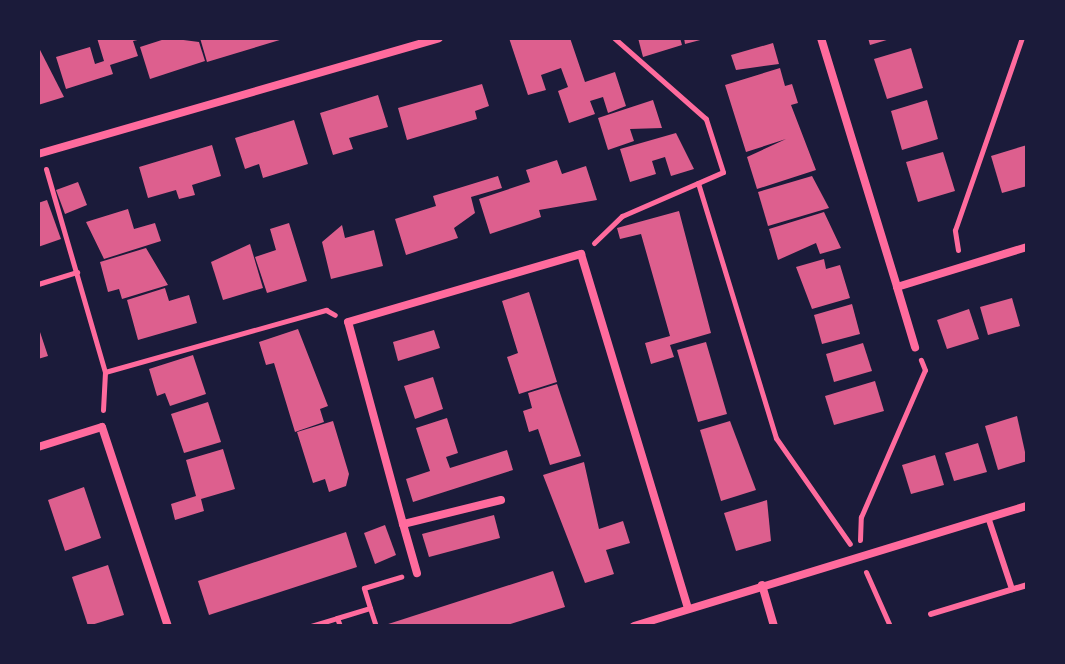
<!DOCTYPE html>
<html>
<head>
<meta charset="utf-8">
<style>
	body { margin:0 }
	#map { position:relative; width:1065px; height:664px; overflow:hidden; background:#1b1b3a; font-family:"DM Sans",sans-serif }
	div>[style] { position:absolute }
	.building>* { inset:0; background:#dd5f8e }
	.path>* { height:5px; margin:-2.5px; padding:0 2.5px; transform-origin:2.5px; border-radius:2.5px; background:#ff6b9d }
	.service>* { height:6px; margin:-3px; padding:0 3px; transform-origin:3px; border-radius:3px; background:#ff6b9d }
	.minor>* { height:8px; margin:-4px; padding:0 4px; transform-origin:4px; border-radius:4px; background:#ff6b9d }
	span { translate:-50% -50%; white-space:nowrap; text-align:center; line-height:1.15; -webkit-text-stroke:6px #1b1b3a; paint-order:stroke }
	.frame { position:absolute; inset:0; border:40px solid #1b1b3a; pointer-events:none }
</style>
</head>
<body>
<div id="map">
	<div class="building">
		<i style="clip-path:polygon(97px 38px,142px 39px,133px 41px,138px 56px,110px 65px,113px 74px,66px 89px,56px 57px,90px 47px,95px 64px,104px 61px)"></i>
		<i style="clip-path:polygon(168px 38px,199px 42px,205px 61px,150px 79px,140px 47px)"></i>
		<i style="clip-path:polygon(200px 38px,282px 38px,283px 39px,207px 62px)"></i>
		<i style="clip-path:polygon(509px 38px,570px 38px,585px 82px,615px 72px,626px 106px,608px 113px,603px 97px,590px 101px,595px 114px,569px 123px,558px 91px,568px 87px,561px 68px,541px 75px,546px 90px,528px 95px)"></i>
		<i style="clip-path:polygon(638px 38px,680px 38px,682px 45px,643px 57px)"></i>
		<i style="clip-path:polygon(684px 38px,703px 38px,704px 39px,685px 44px)"></i>
		<i style="clip-path:polygon(868px 38px,890px 38px,890px 39px,870px 45px)"></i>
		<i style="clip-path:polygon(773px 43px,779px 64px,736px 70px,731px 55px)"></i>
		<i style="clip-path:polygon(38px 46px,64px 97px,38px 105px)"></i>
		<i style="clip-path:polygon(911px 48px,923px 88px,887px 99px,874px 59px)"></i>
		<i style="clip-path:polygon(780px 68px,785px 86px,792px 84px,798px 103px,791px 105px,816px 170px,757px 189px,747px 157px,786px 139px,746px 152px,725px 85px)"></i>
		<i style="clip-path:polygon(482px 84px,489px 106px,475px 111px,477px 119px,407px 140px,398px 108px)"></i>
		<i style="clip-path:polygon(378px 95px,388px 127px,349px 138px,353px 149px,333px 155px,320px 113px)"></i>
		<i style="clip-path:polygon(653px 100px,662px 128px,630px 129px,634px 141px,608px 150px,598px 118px)"></i>
		<i style="clip-path:polygon(927px 100px,938px 139px,902px 150px,891px 111px)"></i>
		<i style="clip-path:polygon(294px 120px,308px 164px,263px 178px,259px 164px,245px 169px,235px 138px)"></i>
		<i style="clip-path:polygon(676px 133px,694px 169px,671px 176px,665px 157px,652px 161px,656px 174px,630px 182px,620px 149px)"></i>
		<i style="clip-path:polygon(212px 145px,221px 176px,192px 185px,195px 195px,179px 199px,176px 190px,148px 198px,139px 167px)"></i>
		<i style="clip-path:polygon(1027px 145px,1027px 186px,1002px 193px,991px 156px)"></i>
		<i style="clip-path:polygon(943px 152px,955px 191px,918px 202px,906px 162px)"></i>
		<i style="clip-path:polygon(557px 160px,562px 174px,586px 166px,597px 200px,539px 210px,541px 217px,490px 234px,479px 199px,530px 182px,526px 170px)"></i>
		<i style="clip-path:polygon(498px 176px,502px 188px,471px 197px,475px 213px,454px 228px,458px 238px,406px 255px,395px 219px,436px 206px,433px 196px)"></i>
		<i style="clip-path:polygon(812px 176px,829px 208px,768px 226px,758px 192px)"></i>
		<i style="clip-path:polygon(78px 182px,87px 205px,65px 214px,56px 190px)"></i>
		<i style="clip-path:polygon(47px 200px,61px 239px,38px 247px,38px 203px)"></i>
		<i style="clip-path:polygon(128px 209px,134px 229px,155px 223px,161px 241px,104px 259px,86px 222px)"></i>
		<i style="clip-path:polygon(679px 211px,711px 333px,670px 345px,674px 357px,651px 364px,645px 343px,670px 336px,641px 234px,620px 239px,617px 228px)"></i>
		<i style="clip-path:polygon(824px 212px,841px 248px,820px 254px,816px 243px,778px 260px,769px 229px)"></i>
		<i style="clip-path:polygon(289px 223px,307px 281px,267px 293px,255px 257px,276px 250px,270px 229px)"></i>
		<i style="clip-path:polygon(342px 225px,345px 238px,374px 230px,383px 266px,331px 279px,322px 242px)"></i>
		<i style="clip-path:polygon(250px 244px,263px 288px,223px 300px,211px 262px)"></i>
		<i style="clip-path:polygon(146px 248px,168px 285px,122px 299px,119px 289px,108px 292px,100px 262px)"></i>
		<i style="clip-path:polygon(824px 259px,826px 269px,840px 265px,850px 298px,812px 309px,796px 267px)"></i>
		<i style="clip-path:polygon(165px 288px,169px 301px,189px 295px,197px 323px,138px 340px,127px 300px)"></i>
		<i style="clip-path:polygon(529px 292px,557px 382px,519px 394px,507px 357px,518px 353px,502px 301px)"></i>
		<i style="clip-path:polygon(1012px 298px,1020px 326px,988px 335px,980px 307px)"></i>
		<i style="clip-path:polygon(852px 304px,860px 334px,822px 344px,814px 315px)"></i>
		<i style="clip-path:polygon(969px 309px,979px 339px,947px 349px,937px 320px)"></i>
		<i style="clip-path:polygon(38px 326px,48px 356px,38px 359px)"></i>
		<i style="clip-path:polygon(298px 329px,328px 406px,320px 409px,324px 422px,295px 432px,274px 363px,266px 365px,259px 342px)"></i>
		<i style="clip-path:polygon(434px 330px,440px 348px,398px 361px,393px 342px)"></i>
		<i style="clip-path:polygon(706px 342px,727px 414px,698px 422px,677px 350px)"></i>
		<i style="clip-path:polygon(863px 343px,872px 371px,834px 382px,826px 354px)"></i>
		<i style="clip-path:polygon(193px 355px,206px 394px,170px 406px,165px 393px,157px 396px,149px 369px)"></i>
		<i style="clip-path:polygon(433px 377px,443px 409px,415px 419px,404px 386px)"></i>
		<i style="clip-path:polygon(875px 381px,884px 411px,834px 425px,825px 396px)"></i>
		<i style="clip-path:polygon(557px 384px,581px 456px,550px 465px,538px 429px,529px 432px,523px 411px,532px 408px,528px 393px)"></i>
		<i style="clip-path:polygon(208px 402px,221px 442px,184px 453px,171px 414px)"></i>
		<i style="clip-path:polygon(1017px 416px,1027px 461px,998px 470px,985px 426px)"></i>
		<i style="clip-path:polygon(447px 418px,458px 453px,446px 457px,450px 468px,507px 450px,513px 470px,413px 502px,406px 479px,430px 471px,416px 428px)"></i>
		<i style="clip-path:polygon(333px 421px,349px 474px,346px 486px,329px 492px,325px 479px,313px 483px,297px 432px)"></i>
		<i style="clip-path:polygon(730px 421px,756px 490px,721px 501px,700px 430px)"></i>
		<i style="clip-path:polygon(978px 443px,987px 472px,954px 481px,945px 453px)"></i>
		<i style="clip-path:polygon(223px 449px,235px 489px,201px 499px,204px 511px,175px 520px,171px 504px,196px 496px,186px 460px)"></i>
		<i style="clip-path:polygon(935px 455px,944px 485px,911px 494px,902px 465px)"></i>
		<i style="clip-path:polygon(584px 462px,599px 529px,623px 521px,630px 543px,606px 550px,614px 574px,585px 583px,543px 475px)"></i>
		<i style="clip-path:polygon(84px 487px,101px 538px,65px 551px,48px 500px)"></i>
		<i style="clip-path:polygon(767px 500px,771px 541px,736px 551px,724px 513px)"></i>
		<i style="clip-path:polygon(494px 515px,500px 538px,429px 557px,422px 534px)"></i>
		<i style="clip-path:polygon(385px 525px,396px 555px,375px 564px,364px 533px)"></i>
		<i style="clip-path:polygon(346px 532px,357px 567px,209px 615px,198px 581px)"></i>
		<i style="clip-path:polygon(108px 565px,124px 615px,88px 626px,72px 577px)"></i>
		<i style="clip-path:polygon(553px 571px,565px 607px,504px 626px,382px 626px)"></i>
	</div>
	<div class="path">
		<i style="left:46px;top:169px;width:211px;rotate:73.8deg"></i>
		<i style="left:105px;top:372px;width:38px;rotate:93deg"></i>
		<i style="left:698px;top:183px;width:267px;rotate:73deg"></i>
		<i style="left:776px;top:438px;width:129px;rotate:55.1deg"></i>
		<i style="left:594px;top:243px;width:39px;rotate:-44deg"></i>
		<i style="left:622px;top:216px;width:110px;rotate:-23.5deg"></i>
		<i style="left:723px;top:172px;width:56px;rotate:-107.8deg"></i>
		<i style="left:706px;top:119px;width:123px;rotate:-138.6deg"></i>
		<i style="left:958px;top:250px;width:20px;rotate:-99deg"></i>
		<i style="left:955px;top:230px;width:203px;rotate:-70.8deg"></i>
		<i style="left:38px;top:284px;width:41px;rotate:-17.1deg"></i>
		<i style="left:105px;top:372px;width:230px;rotate:-15.7deg"></i>
		<i style="left:326px;top:310px;width:10px;rotate:29deg"></i>
		<i style="left:860px;top:540px;width:23px;rotate:-88deg"></i>
		<i style="left:861px;top:517px;width:160px;rotate:-66.5deg"></i>
		<i style="left:925px;top:370px;width:11px;rotate:-112deg"></i>
		<i style="left:866px;top:572px;width:59px;rotate:66deg"></i>
		<i style="left:370px;top:608px;width:21px;rotate:-107deg"></i>
		<i style="left:364px;top:588px;width:39px;rotate:-17deg"></i>
		<i style="left:337px;top:618px;width:34px;rotate:-17deg"></i>
		<i style="left:370px;top:608px;width:19px;rotate:72deg"></i>
		<i style="left:311px;top:626px;width:27px;rotate:-17deg"></i>
		<i style="left:337px;top:618px;width:9px;rotate:69deg"></i>
	</div>
	<div class="service">
		<i style="left:988px;top:517px;width:76px;rotate:71.6deg"></i>
		<i style="left:931px;top:614px;width:100px;rotate:-16.8deg"></i>
	</div>
	<div class="minor">
		<i style="left:821px;top:38px;width:260px;rotate:73deg"></i>
		<i style="left:897px;top:287px;width:136px;rotate:-17.1deg"></i>
		<i style="left:38px;top:154px;width:417px;rotate:-16.1deg"></i>
		<i style="left:897px;top:287px;width:63px;rotate:73.3deg"></i>
		<i style="left:38px;top:447px;width:67px;rotate:-17.4deg"></i>
		<i style="left:102px;top:427px;width:210px;rotate:71.7deg"></i>
		<i style="left:501px;top:500px;width:101px;rotate:166.2deg"></i>
		<i style="left:403px;top:524px;width:209px;rotate:-105.2deg"></i>
		<i style="left:348px;top:322px;width:243px;rotate:-16.3deg"></i>
		<i style="left:581px;top:254px;width:370px;rotate:73.2deg"></i>
		<i style="left:403px;top:524px;width:51px;rotate:74.1deg"></i>
		<i style="left:762px;top:585px;width:43px;rotate:73.7deg"></i>
		<i style="left:634px;top:626px;width:411px;rotate:-17deg"></i>
	</div>
	<div class="frame"></div>
</div>
</body>
</html>
